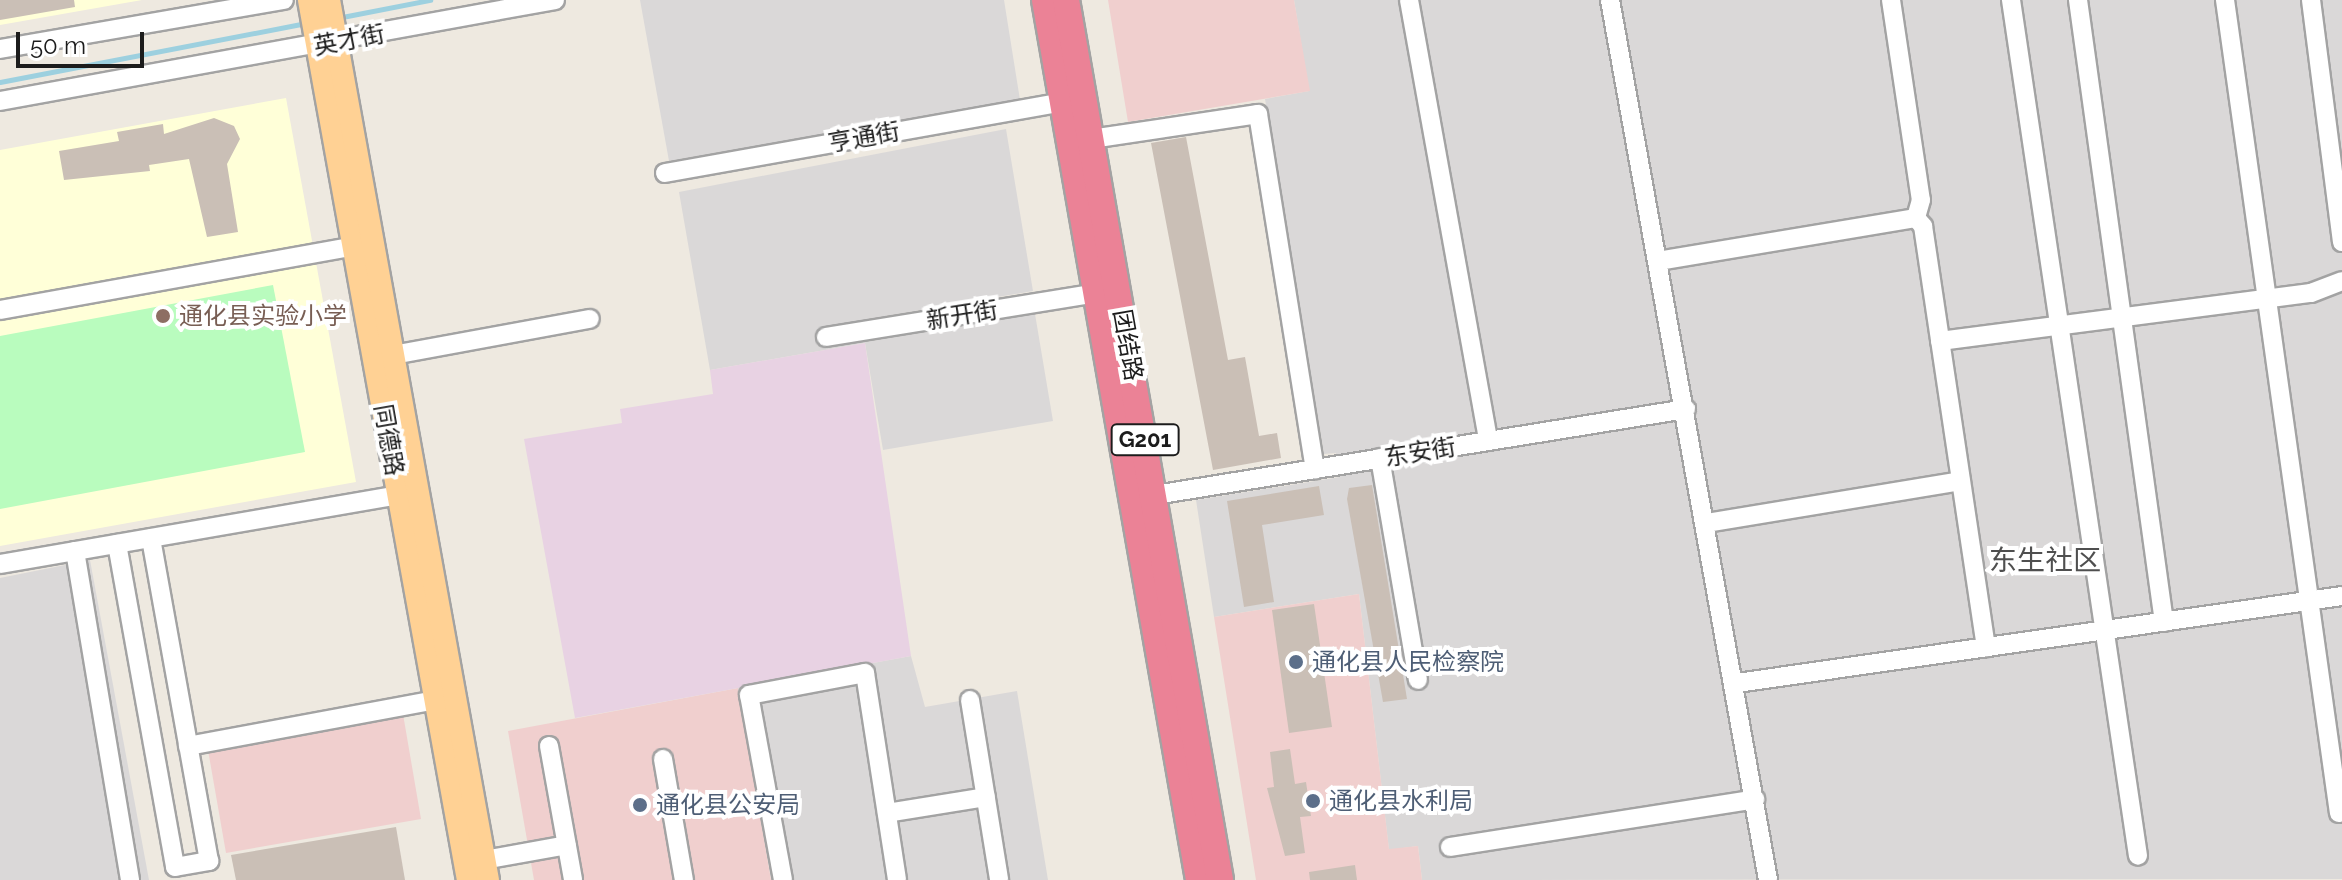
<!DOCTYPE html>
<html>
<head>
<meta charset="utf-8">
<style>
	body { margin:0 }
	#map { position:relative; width:2342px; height:880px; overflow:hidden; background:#eee9e0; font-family:Raleway,"Noto Sans SC",sans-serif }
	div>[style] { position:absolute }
	.residential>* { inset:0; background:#dad8d8 }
	.commercial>* { inset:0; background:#f0cfce }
	.industrial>* { inset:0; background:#e8d2e3 }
	.education>* { inset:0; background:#ffffd8 }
	.park>* { inset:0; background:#b9fcbe }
	.stream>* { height:5px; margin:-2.5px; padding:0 2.5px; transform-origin:2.5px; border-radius:2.5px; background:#9dd0df }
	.building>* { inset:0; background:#cabfb6 }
	.roads { filter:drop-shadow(2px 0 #a3a3a3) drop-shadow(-2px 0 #a3a3a3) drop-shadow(0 2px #a3a3a3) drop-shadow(0 -2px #a3a3a3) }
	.minor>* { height:18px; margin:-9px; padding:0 9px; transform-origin:9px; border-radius:9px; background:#fff }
	.major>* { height:22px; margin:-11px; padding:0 11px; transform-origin:11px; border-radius:11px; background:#ffd194 }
	.highway>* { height:26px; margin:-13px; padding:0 13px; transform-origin:13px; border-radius:13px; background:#eb8296 }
	.dots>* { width:22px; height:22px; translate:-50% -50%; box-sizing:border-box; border:4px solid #fff; border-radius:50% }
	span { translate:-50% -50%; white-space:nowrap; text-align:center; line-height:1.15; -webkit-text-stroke:8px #fff; paint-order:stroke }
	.shield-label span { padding:2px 6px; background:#fff; border:2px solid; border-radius:6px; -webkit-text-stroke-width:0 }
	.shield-label { font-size:22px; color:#1c1c1c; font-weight:700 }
	.street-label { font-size:24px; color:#1c1c1c }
	.education-label { font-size:24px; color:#785e54 }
	.left { translate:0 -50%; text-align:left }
	.service-label { font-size:24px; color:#4e5e75 }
	.quarter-label { font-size:28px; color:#4f4f4f }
	.scale { position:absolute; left:16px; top:32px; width:128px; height:36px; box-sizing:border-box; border:4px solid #1c1c1c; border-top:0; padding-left:10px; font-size:24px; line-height:28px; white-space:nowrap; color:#1c1c1c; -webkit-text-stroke:6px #fff; paint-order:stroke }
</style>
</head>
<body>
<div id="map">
	<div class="residential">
		<i style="clip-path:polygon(640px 0,1004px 0,1020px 100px,669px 161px)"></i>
		<i style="clip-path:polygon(1294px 0,2342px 0,2342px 879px,1422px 880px,1418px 846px,1389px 850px,1359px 594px,1214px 617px,1196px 500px,1340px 477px,1336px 453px,1324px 454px,1265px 99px,1309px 91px)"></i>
		<i style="clip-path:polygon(1006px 129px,1033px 291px,862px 320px,865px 342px,1035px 314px,1053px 421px,883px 450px,865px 343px,710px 370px,679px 192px)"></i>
		<i style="clip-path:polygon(90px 560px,149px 880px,0 880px,0 578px)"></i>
		<i style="clip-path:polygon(911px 656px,925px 707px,1017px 691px,1048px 880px,771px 880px,738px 688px)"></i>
	</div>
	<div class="commercial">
		<i style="clip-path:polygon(1108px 0,1294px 0,1310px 91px,1128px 122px)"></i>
		<i style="clip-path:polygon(1359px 594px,1389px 849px,1418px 846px,1422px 880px,1256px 880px,1214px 617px)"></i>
		<i style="clip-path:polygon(738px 688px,771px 880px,534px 880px,508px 731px)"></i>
		<i style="clip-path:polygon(403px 714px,421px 819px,226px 853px,208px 750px)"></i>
	</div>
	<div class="industrial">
		<i style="clip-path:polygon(865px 343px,911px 656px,575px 718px,524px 439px,622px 423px,620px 409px,713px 394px,710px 370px)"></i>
	</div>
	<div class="education">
		<i style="clip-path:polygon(0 0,142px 0,0 25px)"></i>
		<i style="clip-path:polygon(286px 98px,356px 482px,0 546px,0 150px)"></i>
	</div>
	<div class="park">
		<i style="clip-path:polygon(273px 285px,305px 452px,0 509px,0 336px)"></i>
	</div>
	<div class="stream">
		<i style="left:337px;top:18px;width:95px;rotate:-11deg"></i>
		<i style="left:0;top:82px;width:313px;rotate:-10.9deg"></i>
	</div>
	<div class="building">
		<i style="clip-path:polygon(0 0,74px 0,75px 7px,0 20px)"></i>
		<i style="clip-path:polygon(214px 118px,234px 126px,240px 139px,227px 164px,238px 232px,207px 237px,189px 159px,149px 165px,150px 171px,64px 180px,59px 151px,119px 141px,117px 132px,163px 124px,164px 134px)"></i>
		<i style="clip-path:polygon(1186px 137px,1228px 360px,1245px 357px,1259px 436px,1277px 433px,1281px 458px,1213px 470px,1151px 143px)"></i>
		<i style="clip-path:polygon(1372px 485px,1407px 699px,1383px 702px,1347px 499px,1349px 488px)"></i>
		<i style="clip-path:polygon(1319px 486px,1324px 515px,1262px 525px,1274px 602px,1244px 607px,1227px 501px)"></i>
		<i style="clip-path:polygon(1314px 604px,1332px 727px,1289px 733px,1272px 610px)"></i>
		<i style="clip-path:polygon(1290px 749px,1295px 784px,1306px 782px,1311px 816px,1300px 817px,1305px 853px,1285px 856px,1267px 788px,1274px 787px,1270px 752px)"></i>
		<i style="clip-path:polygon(396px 827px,405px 880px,236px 880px,231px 855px)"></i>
		<i style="clip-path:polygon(1355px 865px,1357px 880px,1310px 880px,1309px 872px)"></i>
	</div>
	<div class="roads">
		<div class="minor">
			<i style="left:1409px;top:0;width:448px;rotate:79.8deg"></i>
			<i style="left:1610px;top:0;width:894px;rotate:79.82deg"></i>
			<i style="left:1891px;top:0;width:202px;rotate:81.5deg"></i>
			<i style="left:1921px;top:200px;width:19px;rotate:106deg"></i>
			<i style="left:2011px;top:0;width:865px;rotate:81.56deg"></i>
			<i style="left:2078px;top:0;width:628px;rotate:82.13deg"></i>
			<i style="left:2225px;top:0;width:821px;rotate:82.02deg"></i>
			<i style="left:2311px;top:0;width:244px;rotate:82.7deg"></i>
			<i style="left:0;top:49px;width:288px;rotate:-9.8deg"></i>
			<i style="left:0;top:101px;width:564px;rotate:-10.31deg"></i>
			<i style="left:1091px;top:139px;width:169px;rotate:-8.5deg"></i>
			<i style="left:1258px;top:114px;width:360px;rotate:80.9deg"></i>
			<i style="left:665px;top:173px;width:404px;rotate:-10.1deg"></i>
			<i style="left:1658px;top:261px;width:262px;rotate:-9.5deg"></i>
			<i style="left:1916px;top:218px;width:11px;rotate:49deg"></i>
			<i style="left:1923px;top:226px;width:426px;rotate:81.5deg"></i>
			<i style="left:0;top:310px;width:360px;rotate:-10.2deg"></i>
			<i style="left:826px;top:337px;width:276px;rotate:-9.2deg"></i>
			<i style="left:1940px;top:341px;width:374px;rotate:-7.4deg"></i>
			<i style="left:2311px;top:293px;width:33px;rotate:-21deg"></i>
			<i style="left:393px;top:355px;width:200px;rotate:-10.4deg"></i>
			<i style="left:1380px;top:458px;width:225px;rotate:80.3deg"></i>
			<i style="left:1155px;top:495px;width:538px;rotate:-9.2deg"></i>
			<i style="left:1707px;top:523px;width:257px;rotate:-9.4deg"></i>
			<i style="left:117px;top:544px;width:328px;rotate:79.8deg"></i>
			<i style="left:175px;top:867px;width:35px;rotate:-10deg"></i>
			<i style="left:209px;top:861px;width:328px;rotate:-100.2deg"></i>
			<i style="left:75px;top:551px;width:334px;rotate:80.5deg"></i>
			<i style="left:0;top:564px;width:404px;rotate:-9.8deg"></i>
			<i style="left:1737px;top:683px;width:611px;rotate:-8.18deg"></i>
			<i style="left:970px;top:700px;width:182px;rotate:80.8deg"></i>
			<i style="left:188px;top:746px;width:252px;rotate:-10.5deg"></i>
			<i style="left:549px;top:746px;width:136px;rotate:79.8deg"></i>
			<i style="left:663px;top:759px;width:123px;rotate:80.2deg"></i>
			<i style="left:887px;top:813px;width:100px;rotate:-9.2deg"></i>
			<i style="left:1450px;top:847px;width:309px;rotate:-8.9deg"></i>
			<i style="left:484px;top:860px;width:84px;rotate:-10.2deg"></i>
			<i style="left:783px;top:880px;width:188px;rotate:-100.4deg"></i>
			<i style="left:749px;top:695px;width:118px;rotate:-10.7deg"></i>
			<i style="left:865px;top:673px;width:209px;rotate:81.2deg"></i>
		</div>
		<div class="major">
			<i style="left:309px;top:0;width:894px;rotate:79.76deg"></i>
			<i style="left:329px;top:0;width:894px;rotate:79.76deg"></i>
		</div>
		<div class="highway">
			<i style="left:1045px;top:0;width:893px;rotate:80.07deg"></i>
			<i style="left:1066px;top:0;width:893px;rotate:80.07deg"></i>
		</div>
	</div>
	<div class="dots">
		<i style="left:163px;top:316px;background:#8d6e63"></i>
		<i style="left:1296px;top:662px;background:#5c6f8a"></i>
		<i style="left:1313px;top:801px;background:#5c6f8a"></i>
		<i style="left:640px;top:805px;background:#5c6f8a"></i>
	</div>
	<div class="shield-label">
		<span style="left:1145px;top:440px">G201</span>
	</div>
	<div class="street-label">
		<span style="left:349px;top:40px;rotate:-11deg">英才街</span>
		<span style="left:864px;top:137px;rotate:-10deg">亨通街</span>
		<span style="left:962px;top:315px;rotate:-9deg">新开街</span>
		<span style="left:1128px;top:345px;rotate:80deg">团结路</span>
		<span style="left:389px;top:440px;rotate:80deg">同德路</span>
		<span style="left:1420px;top:452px;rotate:-9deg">东安街</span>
	</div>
	<div class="education-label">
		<span class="left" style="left:179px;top:316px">通化县实验小学</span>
	</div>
	<div class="service-label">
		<span class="left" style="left:1312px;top:662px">通化县人民检察院</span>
		<span class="left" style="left:1329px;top:801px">通化县水利局</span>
		<span class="left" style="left:656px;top:805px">通化县公安局</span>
	</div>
	<div class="quarter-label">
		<span style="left:2045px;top:561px">东生社区</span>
	</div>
	<div class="scale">50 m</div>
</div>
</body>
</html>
